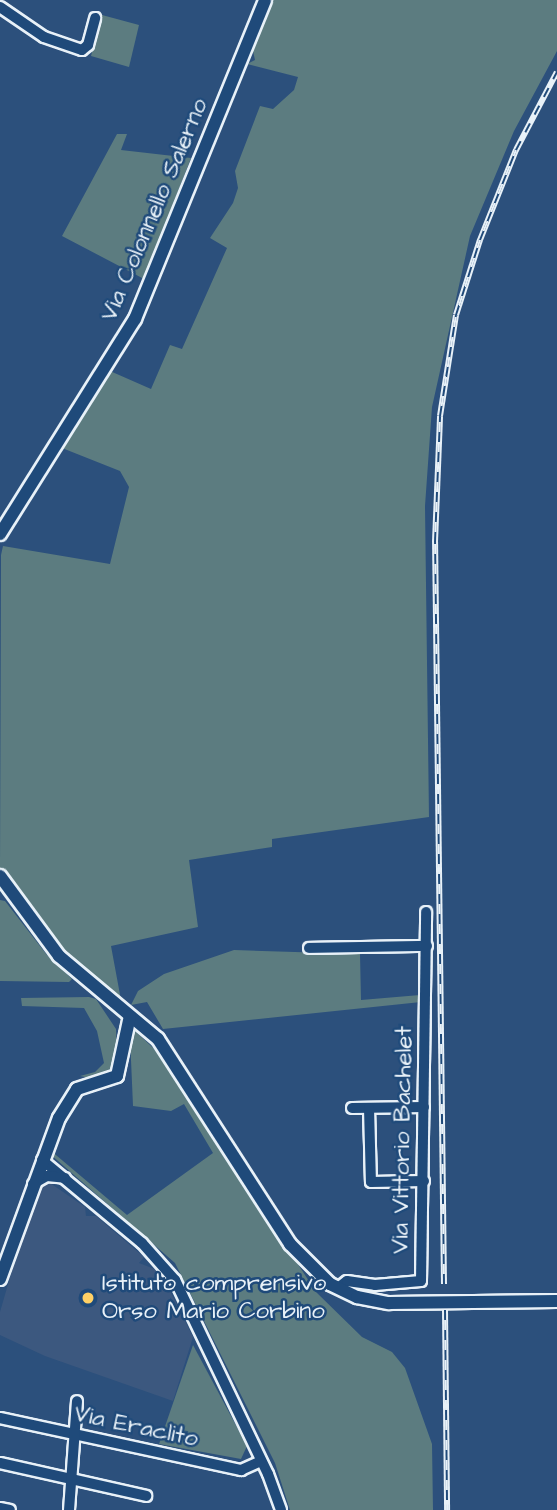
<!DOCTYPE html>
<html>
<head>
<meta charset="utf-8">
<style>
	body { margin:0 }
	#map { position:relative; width:557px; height:1510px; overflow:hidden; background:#2c507c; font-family:"Architects Daughter",sans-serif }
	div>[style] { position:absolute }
	.built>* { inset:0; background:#3c587f }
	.green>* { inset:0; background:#5c7c80 }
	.roads { filter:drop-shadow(2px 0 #e8f1f8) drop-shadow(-2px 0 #e8f1f8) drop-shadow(0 2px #e8f1f8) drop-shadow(0 -2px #e8f1f8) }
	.street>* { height:10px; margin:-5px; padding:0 5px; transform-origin:5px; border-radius:5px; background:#1f4a7a }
	.secondary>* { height:12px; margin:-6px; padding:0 6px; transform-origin:6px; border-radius:6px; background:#1f4a7a }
	.rail>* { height:6px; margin-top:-3px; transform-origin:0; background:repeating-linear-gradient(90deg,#1f4a7a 0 10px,#e8f1f8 0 20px); box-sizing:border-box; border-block:2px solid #e8f1f8 }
	.dots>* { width:19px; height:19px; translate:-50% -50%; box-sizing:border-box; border:4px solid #1f4a7a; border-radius:50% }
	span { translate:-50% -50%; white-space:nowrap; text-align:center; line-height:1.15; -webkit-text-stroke:5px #1f4a7a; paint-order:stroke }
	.street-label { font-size:24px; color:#e8f1f8 }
	.poi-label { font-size:24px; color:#e8f1f8 }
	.left { translate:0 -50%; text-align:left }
</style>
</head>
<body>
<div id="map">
	<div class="built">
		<i style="clip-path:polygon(50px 1183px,85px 1207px,86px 1216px,96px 1216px,144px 1257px,139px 1263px,157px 1270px,166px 1283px,193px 1337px,173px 1401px,45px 1356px,0 1335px,0 1312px,28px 1215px,40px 1187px)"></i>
	</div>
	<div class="green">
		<i style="clip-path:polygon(271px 0,557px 0,557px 51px,514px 131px,470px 236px,432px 407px,425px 506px,429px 817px,272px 839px,272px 847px,189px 860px,198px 927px,111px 946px,121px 1000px,63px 951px,24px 906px,0 868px,1px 555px,3px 546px,110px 564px,129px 487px,120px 471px,62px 448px,110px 371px,151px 389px,170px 345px,182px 349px,227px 248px,210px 238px,233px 203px,238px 188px,235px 171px,260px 106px,273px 109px,294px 90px,298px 77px,247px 64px,255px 60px,253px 51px)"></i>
		<i style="clip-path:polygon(102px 15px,139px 25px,129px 67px,91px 56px)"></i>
		<i style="clip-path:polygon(117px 134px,127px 134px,121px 150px,191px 158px,144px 279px,62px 236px)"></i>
		<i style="clip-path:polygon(0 900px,5px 901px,47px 955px,72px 979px,69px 982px,0 981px)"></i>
		<i style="clip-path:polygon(234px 950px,360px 954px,361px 1000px,420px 995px,421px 1002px,163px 1029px,147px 1002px,131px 1005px,138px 991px,164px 974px)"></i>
		<i style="clip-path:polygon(89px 997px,96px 999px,116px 1029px,117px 1057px,108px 1072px,90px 1078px,80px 1076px,95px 1072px,104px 1063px,97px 1031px,84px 1008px,22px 1006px,21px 998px)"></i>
		<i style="clip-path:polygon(134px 1030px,164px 1058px,316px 1292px,362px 1337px,392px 1352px,405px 1368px,432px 1444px,433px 1510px,290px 1510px,275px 1463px,175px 1263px,50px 1154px,50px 1150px,127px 1215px,213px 1153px,184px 1104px,171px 1111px,133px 1106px,130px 1037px)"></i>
		<i style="clip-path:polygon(193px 1345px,247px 1446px,241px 1459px,159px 1444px)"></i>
	</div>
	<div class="roads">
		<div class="street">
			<i style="left:0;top:7px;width:53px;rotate:34.3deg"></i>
			<i style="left:44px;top:37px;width:40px;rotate:18.9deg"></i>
			<i style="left:82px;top:50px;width:8px;rotate:-40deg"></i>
			<i style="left:88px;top:45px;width:28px;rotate:-75deg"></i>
			<i style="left:309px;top:948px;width:118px;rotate:-1deg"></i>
			<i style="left:352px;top:1108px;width:72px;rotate:-0.8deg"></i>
			<i style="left:369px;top:1108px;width:74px;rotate:88.5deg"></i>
			<i style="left:371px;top:1182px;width:53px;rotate:-1.1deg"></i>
			<i style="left:42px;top:1160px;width:130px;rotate:39.7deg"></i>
			<i style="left:142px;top:1243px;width:50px;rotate:48.3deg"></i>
			<i style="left:175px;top:1280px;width:215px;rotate:64.4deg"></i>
			<i style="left:268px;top:1474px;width:38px;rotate:70deg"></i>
			<i style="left:33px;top:1184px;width:16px;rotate:-30deg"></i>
			<i style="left:47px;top:1176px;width:18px;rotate:6deg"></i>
			<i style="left:338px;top:1288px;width:11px;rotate:-38deg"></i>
			<i style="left:347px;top:1281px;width:28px;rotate:8deg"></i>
			<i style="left:375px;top:1285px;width:46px;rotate:-5deg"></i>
			<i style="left:421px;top:1281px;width:369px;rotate:-89.2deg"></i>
			<i style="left:0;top:1418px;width:247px;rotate:12.2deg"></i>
			<i style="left:241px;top:1470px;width:22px;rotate:-24deg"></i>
			<i style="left:0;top:1463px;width:150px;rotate:12.7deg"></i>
			<i style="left:0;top:1508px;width:10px;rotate:11deg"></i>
			<i style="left:69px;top:1510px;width:109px;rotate:-85.8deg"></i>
		</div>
		<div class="secondary">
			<i style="left:0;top:534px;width:254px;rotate:-57.9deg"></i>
			<i style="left:135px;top:319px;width:344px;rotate:-67.8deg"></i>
			<i style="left:0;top:876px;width:99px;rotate:53.6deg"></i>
			<i style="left:59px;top:956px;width:129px;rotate:40deg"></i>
			<i style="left:158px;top:1039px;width:244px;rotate:57.2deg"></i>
			<i style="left:290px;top:1244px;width:57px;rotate:45deg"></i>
			<i style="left:330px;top:1284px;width:30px;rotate:26deg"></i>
			<i style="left:357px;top:1297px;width:33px;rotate:11deg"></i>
			<i style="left:389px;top:1303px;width:168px;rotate:-0.7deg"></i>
			<i style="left:0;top:1279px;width:171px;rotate:-69.9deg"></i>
			<i style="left:59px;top:1118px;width:34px;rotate:-58deg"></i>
			<i style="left:77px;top:1089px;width:42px;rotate:-18deg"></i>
			<i style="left:117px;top:1076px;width:61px;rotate:-77.8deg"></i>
		</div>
	</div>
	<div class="rail">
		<i style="left:444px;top:1284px;width:742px;rotate:-90.69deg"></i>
		<i style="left:435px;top:542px;width:126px;rotate:-87.7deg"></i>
		<i style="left:440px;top:416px;width:102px;rotate:-81deg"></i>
		<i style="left:456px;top:315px;width:79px;rotate:-72.3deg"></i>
		<i style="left:480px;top:240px;width:97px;rotate:-68.2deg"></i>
		<i style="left:516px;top:150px;width:88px;rotate:-62.3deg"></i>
		<i style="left:445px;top:1310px;width:200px;rotate:89.4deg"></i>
	</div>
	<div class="dots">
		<i style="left:88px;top:1298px;background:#ffd166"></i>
	</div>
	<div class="street-label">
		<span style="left:155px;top:210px;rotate:-67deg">Via Colonnello Salerno</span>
		<span style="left:403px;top:1140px;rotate:-89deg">Via Vittorio Bachelet</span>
		<span style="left:136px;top:1427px;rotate:12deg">Via Eraclito</span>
	</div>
	<div class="poi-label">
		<span class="left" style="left:102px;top:1298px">Istituto comprensivo<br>Orso Mario Corbino</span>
	</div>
</div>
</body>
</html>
